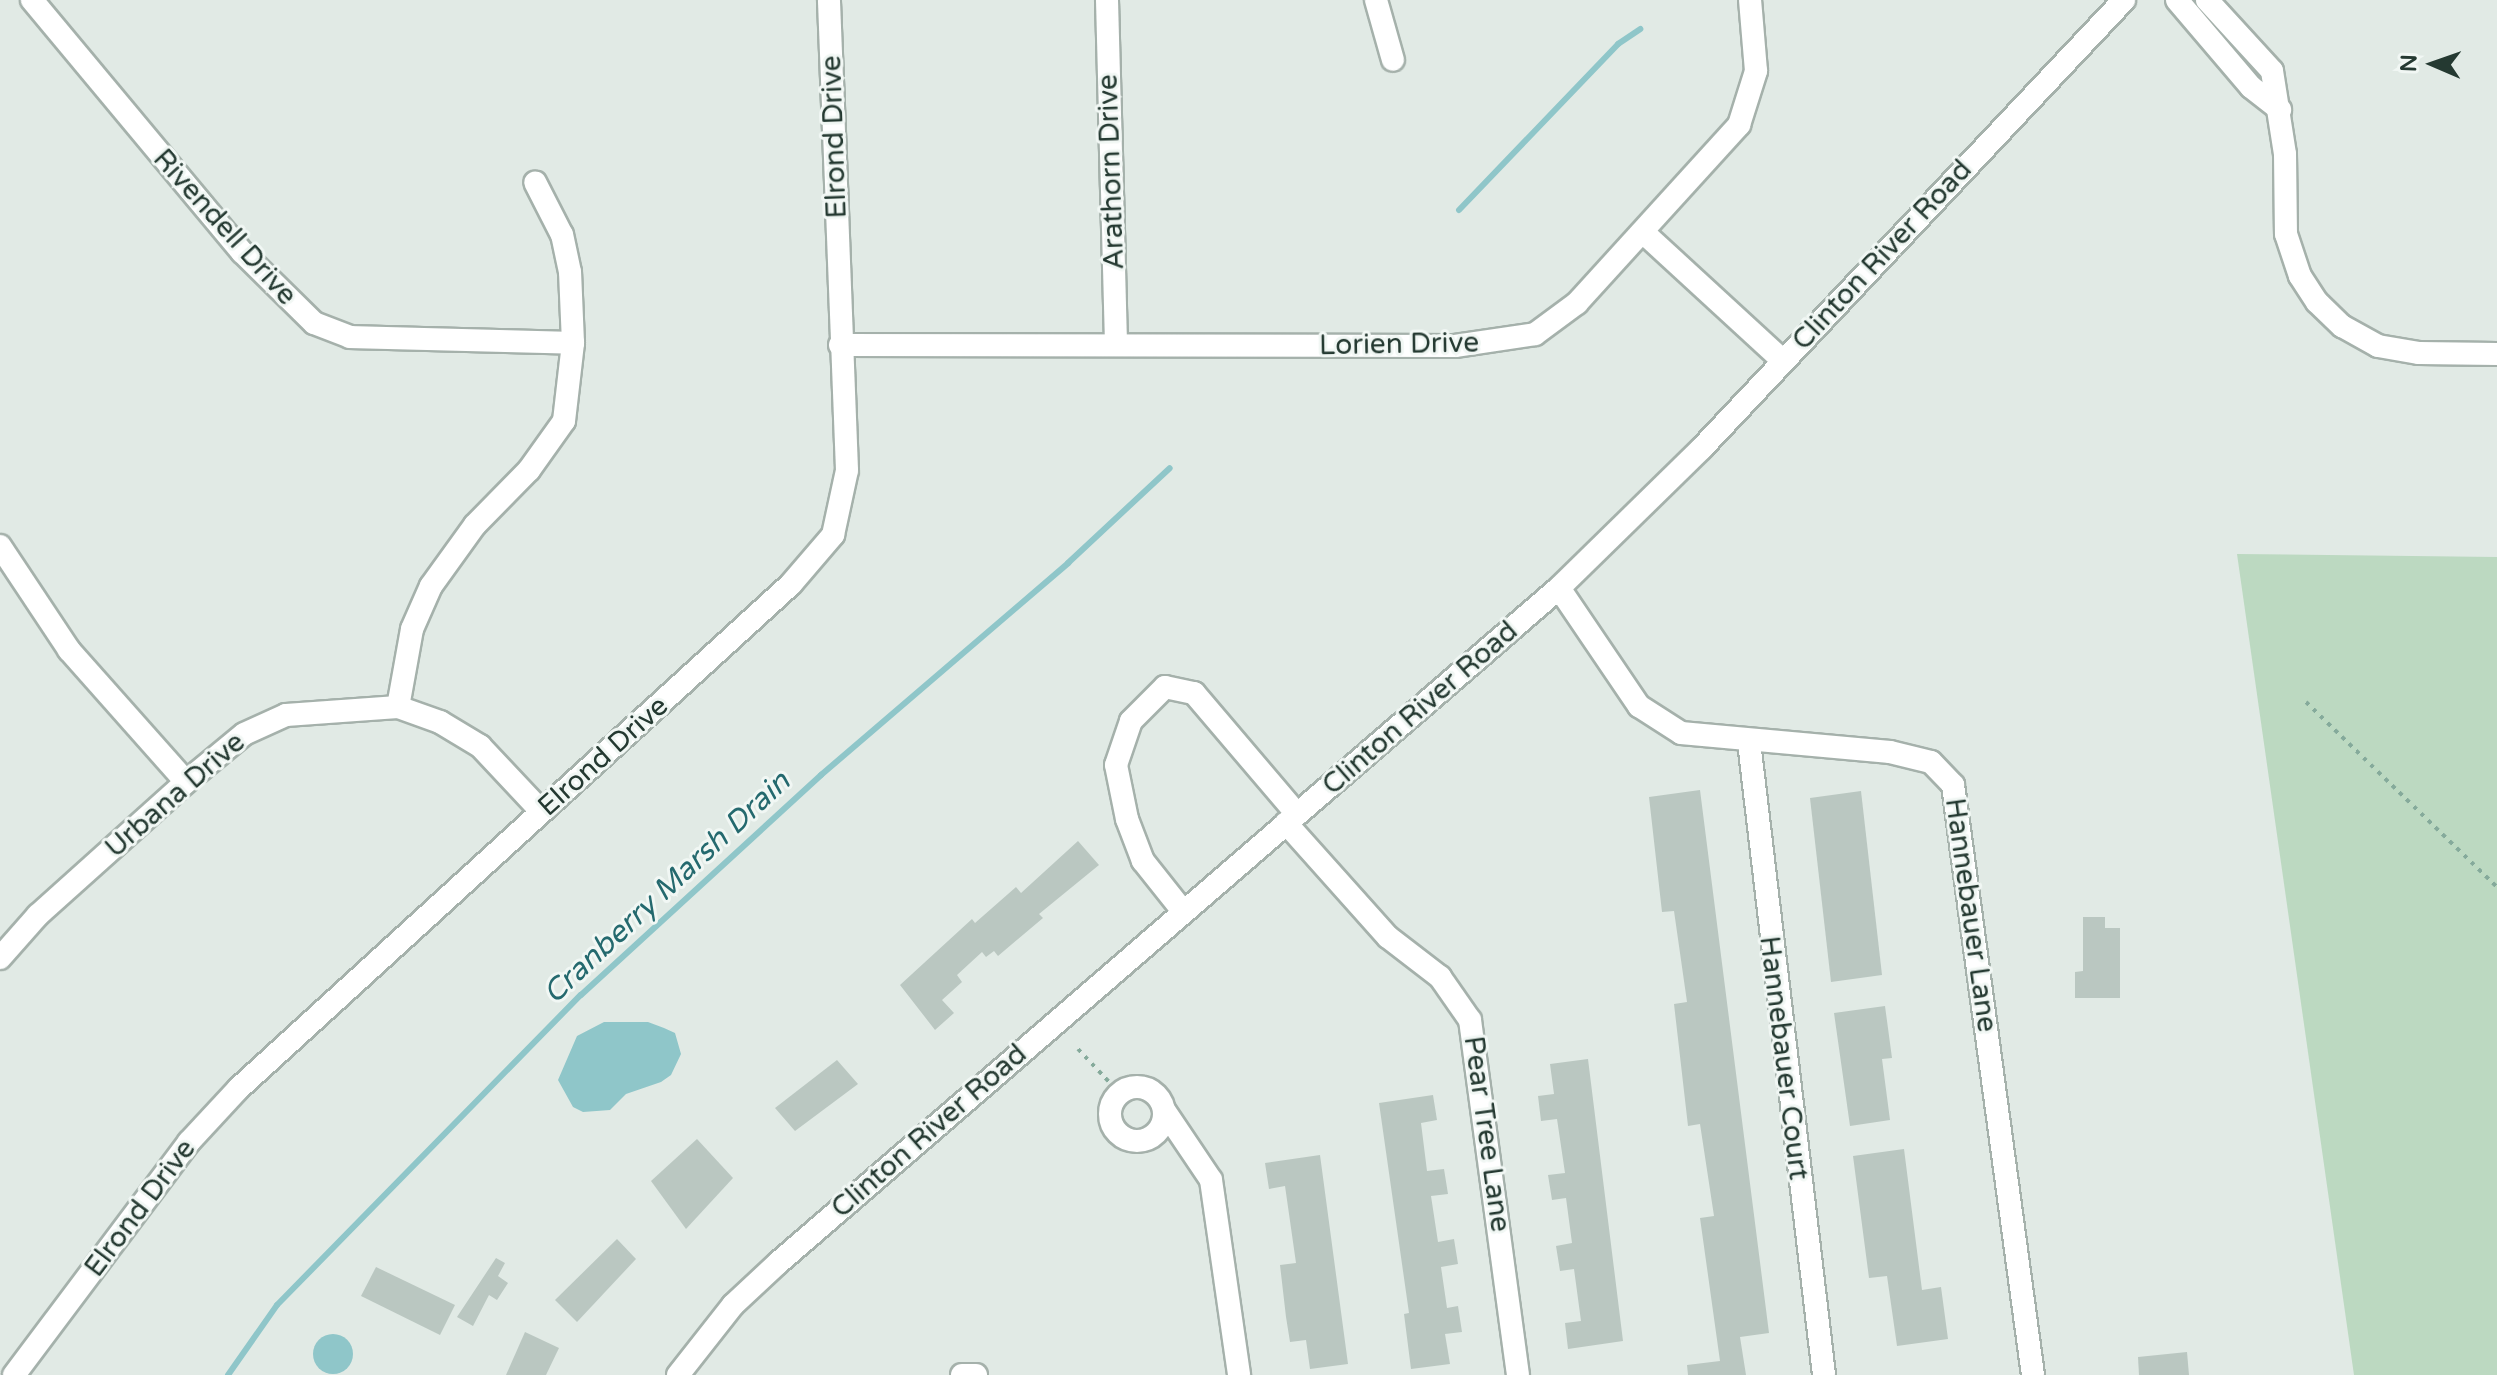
<!DOCTYPE html>
<html>
<head>
<meta charset="utf-8">
<style>
	body { margin:0 }
	#map { position:relative; width:2497px; height:1375px; overflow:hidden; background:#e1eae5; font-family:"Varela Round",sans-serif }
	div>[style] { position:absolute }
	.green>* { inset:0; background:#bcd9c1 }
	.water>* { inset:0; background:#8fc6c9 }
	.round { border-radius:50% }
	.stream>* { height:6px; margin:-3px; padding:0 3px; transform-origin:3px; border-radius:3px; background:#8fc6c9 }
	.building>* { inset:0; background:#bac7c1 }
	.path>* { height:4px; margin-top:-2px; transform-origin:0; background:repeating-linear-gradient(90deg,#85aa9b 0 4px,transparent 0 10px) }
	.roads { filter:drop-shadow(2px 0 #a5b1ab) drop-shadow(-2px 0 #a5b1ab) drop-shadow(0 2px #a5b1ab) drop-shadow(0 -2px #a5b1ab) }
	.minor>* { height:22px; margin:-11px; padding:0 11px; transform-origin:11px; border-radius:11px; background:#fff }
	.minor>.ring { margin:-11px; padding:0; box-sizing:content-box; background:none; border:22px solid #fff; border-radius:50% }
	span { translate:-50% -50%; white-space:nowrap; text-align:center; line-height:1.15; -webkit-text-stroke:6px #f1f7f4; paint-order:stroke }
	.street-label { font-size:28px; color:#243931 }
	.water-label { font-size:30px; color:#24696e; font-style:italic }
	.north { position:absolute; left:2393px; top:24px; width:80px; height:80px; -webkit-text-stroke:6px #f1f7f4; paint-order:stroke; rotate:272deg; font-size:22px; font-weight:700; line-height:32px; text-align:center; color:#243931 }
	.north::after { content:''; display:block; margin:auto; width:28px; height:36px; background:#243931; clip-path:polygon(50% 0,100% 100%,50% 72%,0 100%) }
</style>
</head>
<body>
<div id="map">
	<div class="green">
		<i style="clip-path:polygon(2237px 554px,2497px 557px,2497px 1375px,2354px 1375px)"></i>
	</div>
	<div class="water">
		<i style="clip-path:polygon(604px 1022px,648px 1022px,664px 1028px,675px 1033px,681px 1054px,671px 1075px,661px 1082px,626px 1094px,610px 1110px,583px 1112px,573px 1107px,558px 1080px,577px 1036px)"></i>
		<i class="round" style="left:313px;top:1334px;width:40px;height:40px"></i>
	</div>
	<div class="stream">
		<i style="left:1459px;top:210px;width:230px;rotate:-46.2deg"></i>
		<i style="left:1618px;top:44px;width:27px;rotate:-34deg"></i>
		<i style="left:228px;top:1375px;width:85px;rotate:-55deg"></i>
		<i style="left:277px;top:1305px;width:434px;rotate:-45.6deg"></i>
		<i style="left:581px;top:995px;width:326px;rotate:-42.5deg"></i>
		<i style="left:821px;top:775px;width:326px;rotate:-40.6deg"></i>
		<i style="left:1068px;top:563px;width:139px;rotate:-43deg"></i>
	</div>
	<div class="building">
		<i style="clip-path:polygon(1700px 790px,1769px 1333px,1740px 1337px,1746px 1375px,1688px 1375px,1687px 1365px,1720px 1361px,1700px 1218px,1714px 1216px,1700px 1124px,1688px 1126px,1674px 1004px,1687px 1002px,1674px 911px,1662px 912px,1649px 797px)"></i>
		<i style="clip-path:polygon(1861px 791px,1882px 975px,1831px 982px,1810px 798px)"></i>
		<i style="clip-path:polygon(1078px 841px,1099px 865px,1039px 914px,1043px 918px,998px 956px,994px 951px,986px 957px,982px 952px,957px 975px,962px 982px,942px 1000px,954px 1013px,935px 1030px,900px 985px,972px 919px,975px 923px,1016px 887px,1021px 893px)"></i>
		<i style="clip-path:polygon(2083px 917px,2105px 917px,2105px 928px,2120px 928px,2120px 998px,2075px 998px,2075px 972px,2083px 971px)"></i>
		<i style="clip-path:polygon(1885px 1006px,1892px 1058px,1882px 1059px,1890px 1120px,1850px 1126px,1834px 1013px)"></i>
		<i style="clip-path:polygon(1588px 1059px,1623px 1341px,1568px 1349px,1565px 1323px,1581px 1321px,1574px 1269px,1560px 1271px,1556px 1246px,1572px 1243px,1566px 1198px,1552px 1200px,1548px 1175px,1565px 1173px,1557px 1119px,1541px 1121px,1538px 1096px,1554px 1094px,1550px 1064px)"></i>
		<i style="clip-path:polygon(837px 1060px,858px 1084px,795px 1131px,775px 1108px)"></i>
		<i style="clip-path:polygon(1433px 1095px,1437px 1120px,1421px 1123px,1427px 1171px,1444px 1169px,1448px 1194px,1431px 1196px,1438px 1242px,1454px 1239px,1458px 1264px,1441px 1267px,1447px 1308px,1458px 1306px,1462px 1332px,1445px 1334px,1450px 1364px,1411px 1369px,1404px 1314px,1409px 1313px,1379px 1103px)"></i>
		<i style="clip-path:polygon(697px 1139px,733px 1178px,686px 1229px,651px 1181px)"></i>
		<i style="clip-path:polygon(1904px 1149px,1922px 1290px,1941px 1287px,1948px 1339px,1897px 1346px,1887px 1276px,1869px 1278px,1853px 1156px)"></i>
		<i style="clip-path:polygon(1320px 1155px,1348px 1364px,1310px 1369px,1306px 1340px,1290px 1342px,1286px 1317px,1280px 1265px,1296px 1263px,1285px 1186px,1269px 1189px,1265px 1163px)"></i>
		<i style="clip-path:polygon(617px 1239px,636px 1259px,577px 1322px,555px 1300px)"></i>
		<i style="clip-path:polygon(496px 1258px,505px 1263px,498px 1276px,508px 1283px,497px 1300px,489px 1295px,473px 1326px,457px 1317px)"></i>
		<i style="clip-path:polygon(376px 1267px,455px 1305px,440px 1335px,361px 1296px)"></i>
		<i style="clip-path:polygon(525px 1332px,559px 1348px,546px 1375px,506px 1375px)"></i>
		<i style="clip-path:polygon(2187px 1352px,2189px 1375px,2139px 1375px,2138px 1357px)"></i>
	</div>
	<div class="path">
		<i style="left:2306px;top:702px;width:266px;rotate:44.1deg"></i>
		<i style="left:1078px;top:1049px;width:48px;rotate:46.7deg"></i>
	</div>
	<div class="roads">
		<div class="minor">
			<i style="left:32px;top:0;width:328px;rotate:50.2deg"></i>
			<i style="left:242px;top:252px;width:101px;rotate:44.6deg"></i>
			<i style="left:314px;top:323px;width:39px;rotate:21deg"></i>
			<i style="left:350px;top:337px;width:223px;rotate:1.5deg"></i>
			<i style="left:1107px;top:0;width:343px;rotate:88.5deg"></i>
			<i style="left:1376px;top:0;width:62px;rotate:74.2deg"></i>
			<i style="left:2177px;top:0;width:114px;rotate:49.6deg"></i>
			<i style="left:2251px;top:87px;width:37px;rotate:38deg"></i>
			<i style="left:2207px;top:0;width:96px;rotate:47.5deg"></i>
			<i style="left:2272px;top:71px;width:84px;rotate:81.1deg"></i>
			<i style="left:2285px;top:154px;width:80px;rotate:89.3deg"></i>
			<i style="left:2286px;top:234px;width:44px;rotate:71.6deg"></i>
			<i style="left:2300px;top:276px;width:31px;rotate:57deg"></i>
			<i style="left:2317px;top:302px;width:35px;rotate:44deg"></i>
			<i style="left:2342px;top:326px;width:41px;rotate:29.1deg"></i>
			<i style="left:2378px;top:346px;width:42px;rotate:9.7deg"></i>
			<i style="left:2419px;top:353px;width:78px;rotate:0.7deg"></i>
			<i style="left:1644px;top:233px;width:189px;rotate:42.6deg"></i>
			<i style="left:840px;top:345px;width:615px;rotate:0.09deg"></i>
			<i style="left:1455px;top:346px;width:81px;rotate:-8.5deg"></i>
			<i style="left:1535px;top:334px;width:52px;rotate:-36.4deg"></i>
			<i style="left:1577px;top:303px;width:241px;rotate:-47.7deg"></i>
			<i style="left:1739px;top:125px;width:57px;rotate:-72.5deg"></i>
			<i style="left:1756px;top:71px;width:71px;rotate:-94.8deg"></i>
			<i style="left:0;top:546px;width:125px;rotate:56.4deg"></i>
			<i style="left:69px;top:650px;width:176px;rotate:48.4deg"></i>
			<i style="left:1559px;top:588px;width:143px;rotate:55.9deg"></i>
			<i style="left:1639px;top:706px;width:50px;rotate:32.7deg"></i>
			<i style="left:1681px;top:733px;width:210px;rotate:5.2deg"></i>
			<i style="left:1890px;top:752px;width:42px;rotate:13.7deg"></i>
			<i style="left:1931px;top:762px;width:32px;rotate:46deg"></i>
			<i style="left:1953px;top:785px;width:595px;rotate:82.28deg"></i>
			<i style="left:398px;top:707px;width:79px;rotate:-79.8deg"></i>
			<i style="left:412px;top:629px;width:47px;rotate:-66.2deg"></i>
			<i style="left:431px;top:586px;width:75px;rotate:-54.2deg"></i>
			<i style="left:475px;top:525px;width:77px;rotate:-45.5deg"></i>
			<i style="left:529px;top:470px;width:60px;rotate:-54.5deg"></i>
			<i style="left:564px;top:421px;width:79px;rotate:-83.4deg"></i>
			<i style="left:573px;top:343px;width:71px;rotate:-92.4deg"></i>
			<i style="left:570px;top:272px;width:38px;rotate:-102deg"></i>
			<i style="left:562px;top:235px;width:59px;rotate:-117deg"></i>
			<i style="left:1749px;top:742px;width:637px;rotate:83.24deg"></i>
			<i style="left:1286px;top:823px;width:153px;rotate:48.2deg"></i>
			<i style="left:1388px;top:937px;width:66px;rotate:37.6deg"></i>
			<i style="left:1440px;top:977px;width:52px;rotate:55.1deg"></i>
			<i style="left:1470px;top:1020px;width:358px;rotate:82.3deg"></i>
			<i style="left:1182px;top:910px;width:63px;rotate:-128.5deg"></i>
			<i style="left:1143px;top:861px;width:45px;rotate:-110.9deg"></i>
			<i style="left:1127px;top:819px;width:55px;rotate:-101.5deg"></i>
			<i style="left:1116px;top:765px;width:46px;rotate:-71.2deg"></i>
			<i style="left:1131px;top:721px;width:48px;rotate:-45deg"></i>
			<i style="left:1165px;top:687px;width:30px;rotate:12deg"></i>
			<i style="left:1194px;top:693px;width:159px;rotate:49.6deg"></i>
			<i style="left:0;top:958px;width:57px;rotate:-48.5deg"></i>
			<i style="left:38px;top:915px;width:199px;rotate:-41.9deg"></i>
			<i style="left:186px;top:782px;width:75px;rotate:-39.6deg"></i>
			<i style="left:244px;top:734px;width:46px;rotate:-24.3deg"></i>
			<i style="left:286px;top:715px;width:112px;rotate:-4.1deg"></i>
			<i style="left:398px;top:707px;width:45px;rotate:19.7deg"></i>
			<i style="left:440px;top:722px;width:47px;rotate:31deg"></i>
			<i style="left:480px;top:746px;width:89px;rotate:46.8deg"></i>
			<i class="ring" style="left:1110px;top:1087px;width:32px;height:32px"></i>
			<i style="left:1164px;top:1110px;width:84px;rotate:56.1deg"></i>
			<i style="left:1211px;top:1180px;width:197px;rotate:81.8deg"></i>
			<i style="left:14px;top:1375px;width:291px;rotate:-53.1deg"></i>
			<i style="left:189px;top:1142px;width:72px;rotate:-47.2deg"></i>
			<i style="left:238px;top:1089px;width:749px;rotate:-42.4deg"></i>
			<i style="left:791px;top:584px;width:65px;rotate:-49.4deg"></i>
			<i style="left:833px;top:535px;width:66px;rotate:-77.8deg"></i>
			<i style="left:847px;top:470px;width:470px;rotate:-92.2deg"></i>
			<i style="left:678px;top:1375px;width:89px;rotate:-51.8deg"></i>
			<i style="left:733px;top:1305px;width:62px;rotate:-43deg"></i>
			<i style="left:778px;top:1263px;width:1032px;rotate:-40.84deg"></i>
			<i style="left:1559px;top:588px;width:199px;rotate:-44.4deg"></i>
			<i style="left:1701px;top:449px;width:617px;rotate:-46.71deg"></i>
			<i style="left:962px;top:1375px;width:14px"></i>
		</div>
	</div>
	<div class="street-label">
		<span style="left:834px;top:137px;rotate:-92deg">Elrond Drive</span>
		<span style="left:1111px;top:172px;rotate:-92deg">Arathorn Drive</span>
		<span style="left:225px;top:227px;rotate:48deg">Rivendell Drive</span>
		<span style="left:1882px;top:255px;rotate:-47deg">Clinton River Road</span>
		<span style="left:1399px;top:344px;rotate:-1deg">Lorien Drive</span>
		<span style="left:1420px;top:708px;rotate:-41deg">Clinton River Road</span>
		<span style="left:603px;top:756px;rotate:-42deg">Elrond Drive</span>
		<span style="left:175px;top:795px;rotate:-41deg">Urbana Drive</span>
		<span style="left:1971px;top:915px;rotate:82deg">Hannebauer Lane</span>
		<span style="left:1784px;top:1058px;rotate:83deg">Hannebauer Court</span>
		<span style="left:929px;top:1131px;rotate:-41deg">Clinton River Road</span>
		<span style="left:1487px;top:1134px;rotate:82deg">Pear Tree Lane</span>
		<span style="left:140px;top:1208px;rotate:-53deg">Elrond Drive</span>
	</div>
	<div class="water-label">
		<span style="left:667px;top:888px;rotate:-43deg">Cranberry Marsh Drain</span>
	</div>
	<div class="north">N</div>
</div>
</body>
</html>
